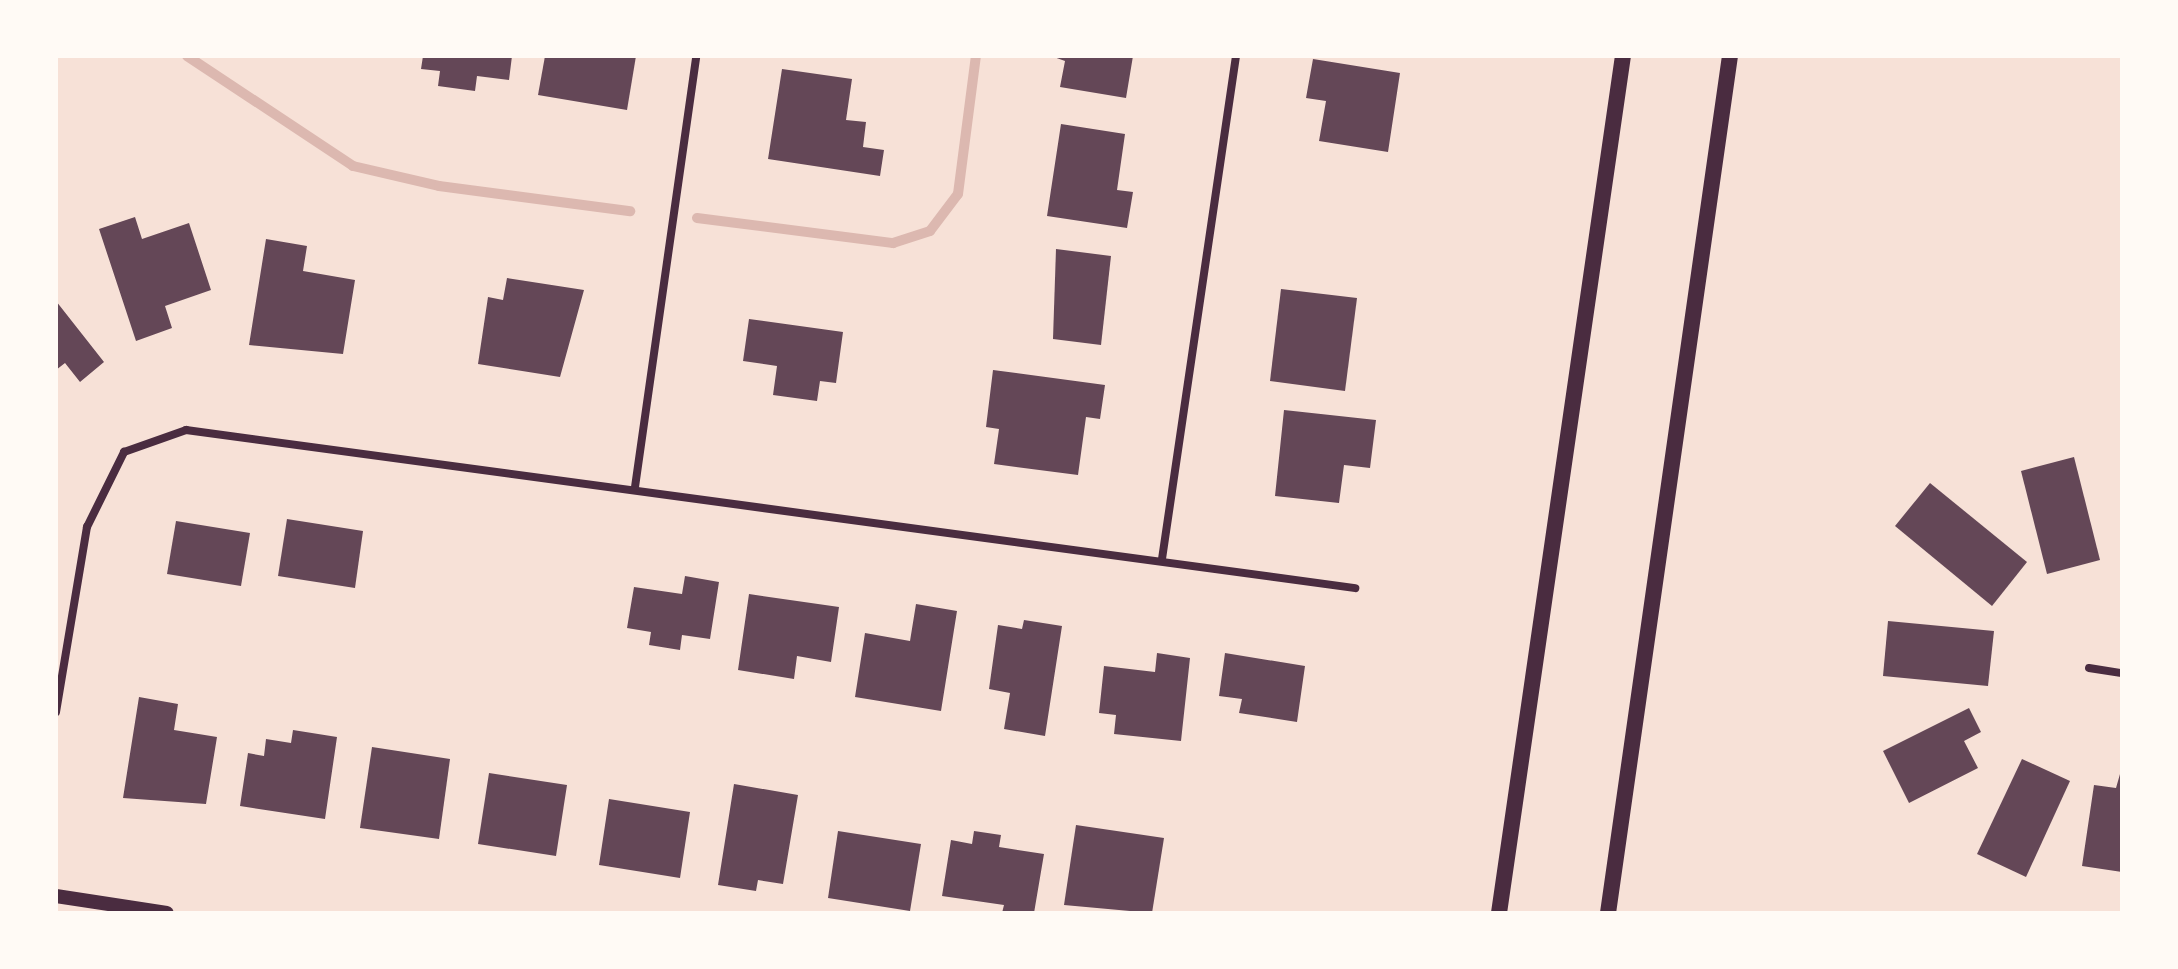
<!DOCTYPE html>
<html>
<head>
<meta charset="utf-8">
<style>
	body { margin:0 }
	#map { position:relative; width:2178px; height:969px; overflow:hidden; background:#f7e1d7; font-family:"Titillium Web",sans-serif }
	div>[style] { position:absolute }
	.stream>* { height:10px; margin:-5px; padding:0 5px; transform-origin:5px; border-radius:5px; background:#dcb8b0 }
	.building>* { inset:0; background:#644757 }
	.minor>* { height:8px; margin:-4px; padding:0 4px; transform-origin:4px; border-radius:4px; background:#4a2c40 }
	.tertiary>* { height:14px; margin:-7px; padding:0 7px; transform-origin:7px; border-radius:7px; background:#4a2c40 }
	.secondary>* { height:16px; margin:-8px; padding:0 8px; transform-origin:8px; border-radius:8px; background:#4a2c40 }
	span { translate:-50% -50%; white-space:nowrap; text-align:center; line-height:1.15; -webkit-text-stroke:6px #fffaf5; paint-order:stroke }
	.frame { position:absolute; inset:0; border:58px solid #fffaf5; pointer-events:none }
</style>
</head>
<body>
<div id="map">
	<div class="stream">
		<i style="left:187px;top:56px;width:199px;rotate:33.5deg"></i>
		<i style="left:353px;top:166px;width:88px;rotate:13.1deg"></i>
		<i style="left:439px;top:186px;width:193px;rotate:7.5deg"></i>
		<i style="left:697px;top:218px;width:198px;rotate:7.3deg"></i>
		<i style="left:893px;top:243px;width:39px;rotate:-18deg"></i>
		<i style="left:930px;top:231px;width:46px;rotate:-52.9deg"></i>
		<i style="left:958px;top:194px;width:139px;rotate:-82.6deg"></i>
	</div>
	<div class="building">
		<i style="clip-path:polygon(423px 56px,512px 56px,509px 80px,477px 76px,475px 91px,438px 86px,440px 71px,421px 69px)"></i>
		<i style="clip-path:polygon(545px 56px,636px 56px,627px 110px,538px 95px)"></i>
		<i style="clip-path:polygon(1051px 56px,1133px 56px,1126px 98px,1060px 87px,1065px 61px)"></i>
		<i style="clip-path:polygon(1313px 59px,1400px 73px,1388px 152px,1319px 141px,1326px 101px,1306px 98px)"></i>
		<i style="clip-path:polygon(782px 69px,852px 79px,846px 120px,866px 122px,863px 147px,884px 150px,880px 176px,768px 159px)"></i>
		<i style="clip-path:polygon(1061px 124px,1125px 134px,1117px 190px,1133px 192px,1127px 228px,1047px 216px)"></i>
		<i style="clip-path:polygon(135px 217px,142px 239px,189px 223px,211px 290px,165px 306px,172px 328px,136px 341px,99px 229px)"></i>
		<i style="clip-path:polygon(266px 239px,307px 246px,303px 271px,355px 280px,343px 354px,249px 345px)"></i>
		<i style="clip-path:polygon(1056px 249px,1111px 256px,1101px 345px,1053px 339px)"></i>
		<i style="clip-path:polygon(507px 278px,584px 290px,560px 377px,478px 364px,488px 297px,503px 300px)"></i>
		<i style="clip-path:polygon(1281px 289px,1357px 298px,1345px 391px,1270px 381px)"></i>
		<i style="clip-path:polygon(56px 301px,104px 362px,80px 382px,65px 363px,56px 370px)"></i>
		<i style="clip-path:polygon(749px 319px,843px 332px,836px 383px,820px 381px,817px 401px,773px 395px,777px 366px,743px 361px)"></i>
		<i style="clip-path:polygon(993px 370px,1105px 385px,1100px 419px,1086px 417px,1078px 475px,994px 464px,999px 429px,986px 427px)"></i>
		<i style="clip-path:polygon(1284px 410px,1376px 420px,1370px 468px,1344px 465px,1339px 503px,1275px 496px)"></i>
		<i style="clip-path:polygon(2074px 457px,2100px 560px,2047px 574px,2021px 471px)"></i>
		<i style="clip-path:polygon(1930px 483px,2027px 562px,1992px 606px,1895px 526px)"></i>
		<i style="clip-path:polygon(287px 519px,363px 531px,355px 588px,278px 576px)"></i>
		<i style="clip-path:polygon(176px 521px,250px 533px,241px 586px,167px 574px)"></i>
		<i style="clip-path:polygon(685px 576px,719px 582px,710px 639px,682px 635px,680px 650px,649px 645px,651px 632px,627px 628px,634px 587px,682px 594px)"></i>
		<i style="clip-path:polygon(749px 594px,839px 607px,831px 662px,797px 656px,794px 679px,738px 670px)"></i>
		<i style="clip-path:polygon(916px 604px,957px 611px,941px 711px,855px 697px,865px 633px,910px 641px)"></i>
		<i style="clip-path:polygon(1024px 620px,1062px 626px,1045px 736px,1004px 729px,1010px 693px,989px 689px,998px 625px,1022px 629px)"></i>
		<i style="clip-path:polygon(1888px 621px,1994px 631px,1988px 686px,1883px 676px)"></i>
		<i style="clip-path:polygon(1157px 653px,1190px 658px,1181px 741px,1114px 734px,1116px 715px,1099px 713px,1104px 666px,1155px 672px)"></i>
		<i style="clip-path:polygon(1225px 653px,1305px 666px,1297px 722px,1239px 713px,1242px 699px,1219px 696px)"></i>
		<i style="clip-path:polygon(139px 697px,178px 704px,174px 730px,217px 737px,206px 804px,123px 798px)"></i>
		<i style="clip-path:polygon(1969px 708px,1981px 732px,1964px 741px,1978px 768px,1909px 803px,1883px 751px)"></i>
		<i style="clip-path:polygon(293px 730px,337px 737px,325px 819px,240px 806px,248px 753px,264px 756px,266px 739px,291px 743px)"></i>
		<i style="clip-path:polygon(372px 747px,450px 759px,439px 839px,360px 828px)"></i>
		<i style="clip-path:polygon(2022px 759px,2070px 781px,2026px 877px,1977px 854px)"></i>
		<i style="clip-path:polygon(2122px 767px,2122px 872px,2082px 866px,2094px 785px,2116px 788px)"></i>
		<i style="clip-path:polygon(489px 773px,567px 785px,556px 856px,478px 844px)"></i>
		<i style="clip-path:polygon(734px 784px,798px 795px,783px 884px,758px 880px,756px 891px,718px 885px)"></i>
		<i style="clip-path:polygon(609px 799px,690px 812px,680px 878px,599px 865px)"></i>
		<i style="clip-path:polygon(1076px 825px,1164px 838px,1152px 913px,1064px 905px)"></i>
		<i style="clip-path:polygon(838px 831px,921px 844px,910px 911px,828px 898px)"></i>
		<i style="clip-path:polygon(974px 831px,1001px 835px,999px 847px,1044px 854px,1034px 913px,1002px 913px,1004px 905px,942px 896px,951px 840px,972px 844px)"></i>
	</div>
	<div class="minor">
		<i style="left:635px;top:487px;width:435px;rotate:-81.9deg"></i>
		<i style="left:1162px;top:559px;width:508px;rotate:-81.63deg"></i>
		<i style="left:2089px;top:668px;width:33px;rotate:9deg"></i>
		<i style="left:56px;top:712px;width:188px;rotate:-80.5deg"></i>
		<i style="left:87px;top:527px;width:84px;rotate:-63.7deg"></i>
		<i style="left:124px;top:452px;width:66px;rotate:-19.5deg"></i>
		<i style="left:186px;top:430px;width:1180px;rotate:7.7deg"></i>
	</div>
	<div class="tertiary">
		<i style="left:56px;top:896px;width:112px;rotate:8.7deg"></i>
	</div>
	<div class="secondary">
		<i style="left:1499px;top:913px;width:866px;rotate:-81.77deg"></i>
		<i style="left:1608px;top:913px;width:866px;rotate:-81.9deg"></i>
	</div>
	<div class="frame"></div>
</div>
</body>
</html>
